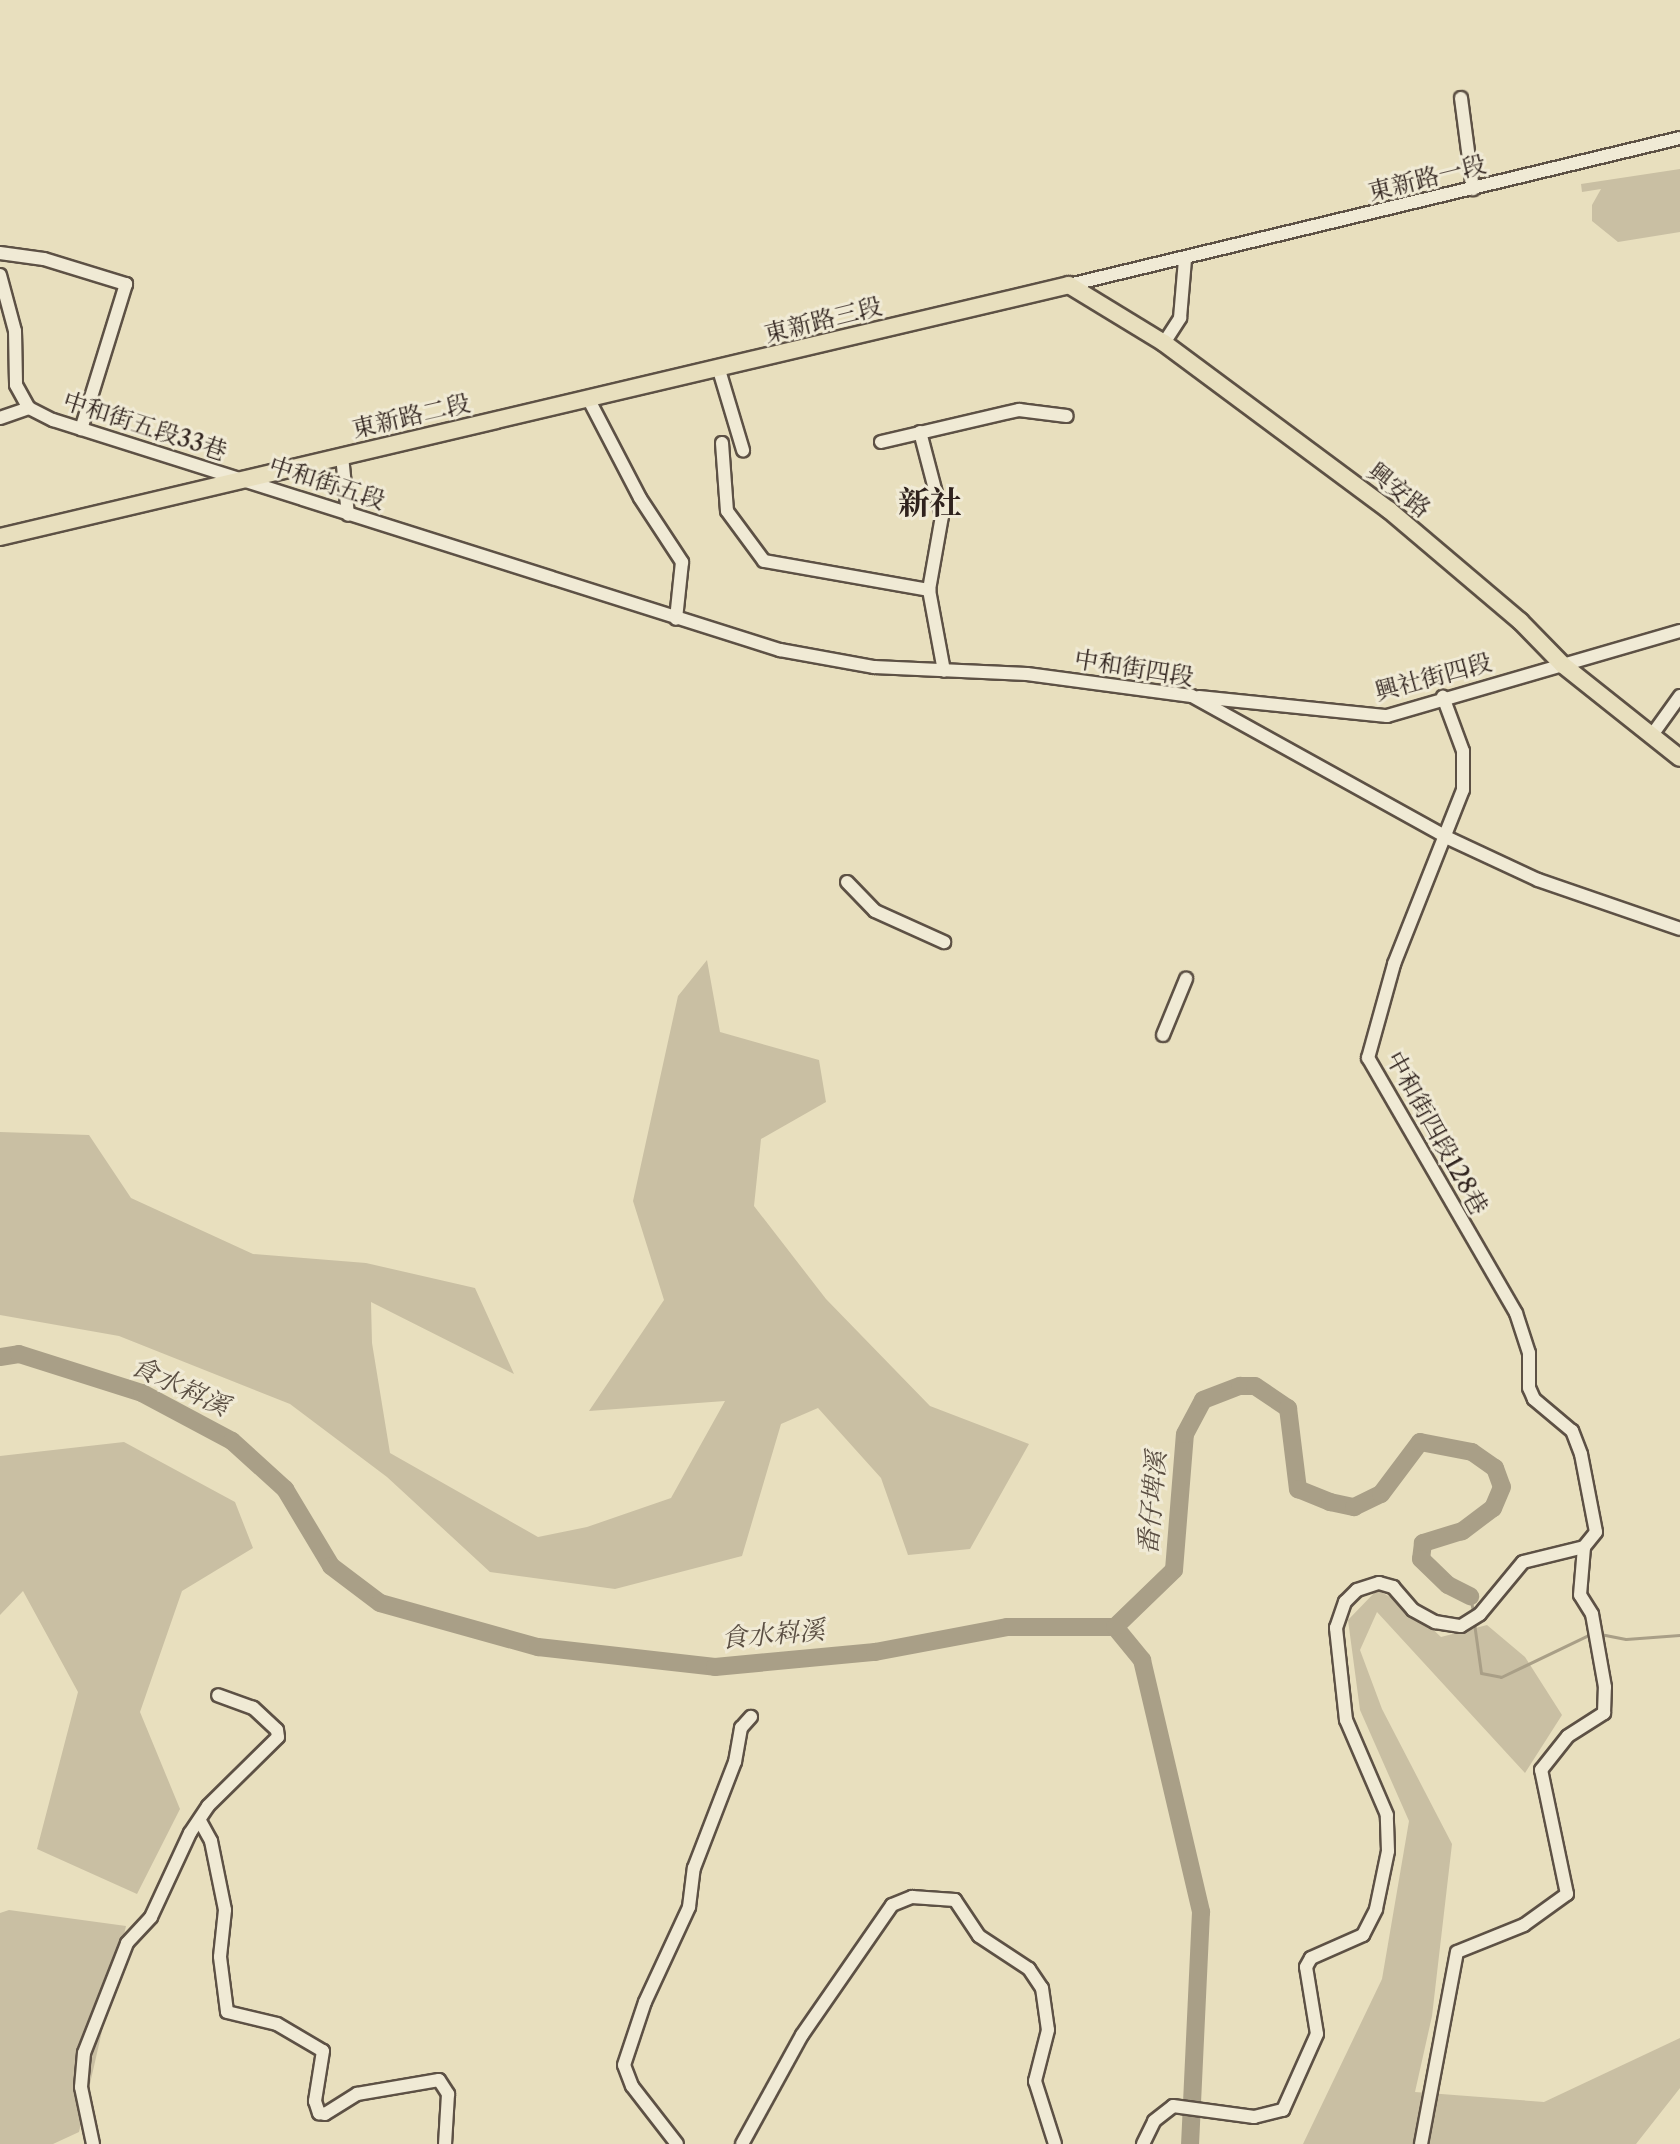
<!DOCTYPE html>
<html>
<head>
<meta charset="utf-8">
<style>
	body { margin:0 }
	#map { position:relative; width:1680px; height:2144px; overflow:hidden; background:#e8dfbe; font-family:"Libre Caslon Text","Noto Serif TC",serif }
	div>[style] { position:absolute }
	.green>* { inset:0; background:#c9bfa3 }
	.stream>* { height:3px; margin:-1.5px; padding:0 1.5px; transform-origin:1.5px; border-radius:1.5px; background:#a99f87 }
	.river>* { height:18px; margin:-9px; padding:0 9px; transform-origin:9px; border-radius:9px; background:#a99f87 }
	.roads { filter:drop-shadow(2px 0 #5d5145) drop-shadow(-2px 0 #5d5145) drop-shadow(0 2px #5d5145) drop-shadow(0 -2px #5d5145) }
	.minor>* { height:12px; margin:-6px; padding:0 6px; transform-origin:6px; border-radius:6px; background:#f0ead5 }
	.major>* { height:16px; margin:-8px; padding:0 8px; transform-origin:8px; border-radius:8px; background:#e8dfbe }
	span { translate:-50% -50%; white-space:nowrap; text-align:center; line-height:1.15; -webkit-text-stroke:6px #f0ead5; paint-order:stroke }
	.street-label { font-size:24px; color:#2f221d }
	.water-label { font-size:26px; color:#5a4e42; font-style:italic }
	.district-label { font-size:32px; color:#2f221d; font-weight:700 }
</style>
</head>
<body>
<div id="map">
	<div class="green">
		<i style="clip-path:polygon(1680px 169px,1680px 232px,1618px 242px,1592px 221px,1592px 205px,1601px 189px,1582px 192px,1581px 184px)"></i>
		<i style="clip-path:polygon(707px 960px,720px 1032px,819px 1060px,826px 1102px,761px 1139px,754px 1206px,826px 1299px,930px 1406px,1029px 1444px,970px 1549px,908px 1555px,881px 1478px,818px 1408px,781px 1424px,742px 1556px,615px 1589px,490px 1572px,387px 1477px,290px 1404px,119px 1336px,0 1315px,0 1132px,89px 1135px,131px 1198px,253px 1254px,366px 1263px,475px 1288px,514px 1374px,371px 1302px,372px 1343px,390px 1453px,538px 1537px,587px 1527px,671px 1498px,725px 1401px,589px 1411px,664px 1300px,633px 1201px,678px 996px)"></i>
		<i style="clip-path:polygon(124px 1442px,235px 1502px,253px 1548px,182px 1591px,140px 1712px,180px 1809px,137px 1894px,37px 1849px,78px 1692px,23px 1591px,0 1615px,0 1456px)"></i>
		<i style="clip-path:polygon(1377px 1590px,1409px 1607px,1441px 1637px,1487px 1625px,1525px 1657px,1562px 1715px,1525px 1773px,1377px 1612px,1360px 1650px,1382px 1709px,1452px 1844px,1432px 2016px,1415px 2092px,1544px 2102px,1680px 2038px,1680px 2088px,1636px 2144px,1303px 2144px,1382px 1979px,1409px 1821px,1360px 1710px,1348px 1620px)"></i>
		<i style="clip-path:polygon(9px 1910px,126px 1926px,79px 2132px,53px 2144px,0 2144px,0 1913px)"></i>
	</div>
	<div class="stream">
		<i style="left:1470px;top:1596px;width:16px;rotate:79deg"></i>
		<i style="left:1474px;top:1623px;width:50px;rotate:82deg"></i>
		<i style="left:1481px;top:1673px;width:20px;rotate:11deg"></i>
		<i style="left:1501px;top:1677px;width:102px;rotate:-25.6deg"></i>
		<i style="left:1600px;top:1634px;width:26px;rotate:11deg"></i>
		<i style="left:1626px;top:1639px;width:54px;rotate:-4.2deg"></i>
	</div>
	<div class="river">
		<i style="left:0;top:1357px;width:19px;rotate:-9deg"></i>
		<i style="left:19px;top:1354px;width:129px;rotate:17.6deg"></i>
		<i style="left:142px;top:1393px;width:102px;rotate:28.1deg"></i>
		<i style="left:232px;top:1441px;width:72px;rotate:42.2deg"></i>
		<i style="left:285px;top:1489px;width:90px;rotate:59.1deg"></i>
		<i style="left:331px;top:1566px;width:61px;rotate:37.1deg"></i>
		<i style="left:380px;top:1603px;width:164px;rotate:15.6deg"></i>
		<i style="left:538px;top:1647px;width:178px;rotate:6.4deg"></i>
		<i style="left:715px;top:1667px;width:161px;rotate:-5.4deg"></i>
		<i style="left:875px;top:1652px;width:134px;rotate:-10.7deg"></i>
		<i style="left:1007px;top:1627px;width:108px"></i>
		<i style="left:1115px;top:1627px;width:43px;rotate:50.7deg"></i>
		<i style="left:1142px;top:1660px;width:259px;rotate:76.8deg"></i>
		<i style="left:1201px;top:1912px;width:232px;rotate:92.7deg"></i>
		<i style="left:1115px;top:1627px;width:82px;rotate:-44deg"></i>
		<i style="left:1174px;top:1570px;width:136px;rotate:-85.4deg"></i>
		<i style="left:1185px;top:1434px;width:38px;rotate:-62deg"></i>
		<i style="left:1203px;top:1400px;width:40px;rotate:-21deg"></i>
		<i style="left:1240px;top:1386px;width:15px"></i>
		<i style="left:1255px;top:1386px;width:40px;rotate:34deg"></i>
		<i style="left:1288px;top:1408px;width:82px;rotate:83deg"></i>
		<i style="left:1298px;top:1489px;width:35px;rotate:22deg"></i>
		<i style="left:1330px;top:1502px;width:25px;rotate:12deg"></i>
		<i style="left:1354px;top:1507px;width:30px;rotate:-26deg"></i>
		<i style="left:1381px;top:1494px;width:65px;rotate:-53.1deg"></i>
		<i style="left:1420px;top:1442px;width:53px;rotate:10.9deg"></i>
		<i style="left:1472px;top:1452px;width:28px;rotate:35deg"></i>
		<i style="left:1495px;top:1468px;width:20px;rotate:70deg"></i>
		<i style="left:1502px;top:1487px;width:23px;rotate:113deg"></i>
		<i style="left:1493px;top:1508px;width:39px;rotate:143deg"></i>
		<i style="left:1462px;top:1531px;width:41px;rotate:162.9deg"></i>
		<i style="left:1423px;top:1543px;width:16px;rotate:97deg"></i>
		<i style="left:1421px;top:1559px;width:37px;rotate:44deg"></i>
		<i style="left:1448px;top:1585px;width:25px;rotate:27deg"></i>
	</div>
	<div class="roads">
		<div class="minor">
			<i style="left:1461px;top:98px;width:92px;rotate:82.5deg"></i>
			<i style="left:0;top:253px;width:44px;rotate:7.8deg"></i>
			<i style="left:44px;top:259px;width:86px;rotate:17deg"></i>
			<i style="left:126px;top:284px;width:152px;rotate:107.2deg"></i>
			<i style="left:0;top:275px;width:58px;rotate:75deg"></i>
			<i style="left:15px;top:331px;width:54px;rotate:88.9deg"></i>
			<i style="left:16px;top:385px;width:26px;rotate:61deg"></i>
			<i style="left:29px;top:408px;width:27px;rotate:27deg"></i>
			<i style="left:53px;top:420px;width:763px;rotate:17.56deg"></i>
			<i style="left:780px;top:650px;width:96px;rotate:10.3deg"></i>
			<i style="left:874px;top:667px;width:153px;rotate:2.6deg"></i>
			<i style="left:1027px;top:674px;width:166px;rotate:7.6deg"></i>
			<i style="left:1192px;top:696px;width:293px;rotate:29deg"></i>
			<i style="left:1448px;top:838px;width:99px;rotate:25deg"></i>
			<i style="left:1538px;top:880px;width:150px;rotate:19deg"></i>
			<i style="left:1069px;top:285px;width:628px;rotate:-13.53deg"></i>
			<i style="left:1164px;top:343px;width:30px;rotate:-57deg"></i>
			<i style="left:1180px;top:318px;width:58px;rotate:-85.1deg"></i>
			<i style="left:719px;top:370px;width:84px;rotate:73.3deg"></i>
			<i style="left:589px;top:400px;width:110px;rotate:62.5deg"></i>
			<i style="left:640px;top:498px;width:77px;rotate:56.7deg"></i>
			<i style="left:682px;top:562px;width:57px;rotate:96deg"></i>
			<i style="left:0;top:418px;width:31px;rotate:-19deg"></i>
			<i style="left:920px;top:432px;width:87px;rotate:75.3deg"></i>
			<i style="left:942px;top:516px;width:75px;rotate:100deg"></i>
			<i style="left:929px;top:590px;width:82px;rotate:79.5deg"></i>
			<i style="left:881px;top:442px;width:142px;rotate:-13.1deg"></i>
			<i style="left:1019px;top:410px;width:48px;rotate:7.1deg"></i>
			<i style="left:722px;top:443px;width:68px;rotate:85.8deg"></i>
			<i style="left:727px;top:511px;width:62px;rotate:53.5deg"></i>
			<i style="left:764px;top:561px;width:168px;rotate:10deg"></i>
			<i style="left:342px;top:456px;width:59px;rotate:84.2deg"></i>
			<i style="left:1199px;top:697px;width:189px;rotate:5.8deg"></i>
			<i style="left:1387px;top:716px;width:305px;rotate:-16.2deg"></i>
			<i style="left:1652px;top:735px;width:48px;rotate:-54.3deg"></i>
			<i style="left:847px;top:882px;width:40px;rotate:46deg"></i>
			<i style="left:875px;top:911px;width:76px;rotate:24.2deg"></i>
			<i style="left:1163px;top:1035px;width:61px;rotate:-67.7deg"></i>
			<i style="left:200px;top:1821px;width:23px;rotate:61deg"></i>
			<i style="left:211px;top:1841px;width:70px;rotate:78.5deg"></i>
			<i style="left:225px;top:1910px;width:47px;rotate:96.1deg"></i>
			<i style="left:220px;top:1957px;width:55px;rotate:82.7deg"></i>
			<i style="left:227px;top:2012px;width:51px;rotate:13.5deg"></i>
			<i style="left:277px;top:2024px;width:53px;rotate:30.4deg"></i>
			<i style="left:323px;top:2051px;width:51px;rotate:99.1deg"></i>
			<i style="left:315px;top:2101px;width:13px;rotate:72deg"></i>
			<i style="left:319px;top:2113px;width:6px;rotate:9deg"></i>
			<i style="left:325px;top:2114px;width:38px;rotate:-32deg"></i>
			<i style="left:357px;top:2094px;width:83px;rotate:-9.7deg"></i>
			<i style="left:439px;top:2080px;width:17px;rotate:57deg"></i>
			<i style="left:448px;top:2094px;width:50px;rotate:93.4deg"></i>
			<i style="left:93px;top:2144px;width:58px;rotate:-101.9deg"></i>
			<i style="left:81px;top:2087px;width:34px;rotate:-85deg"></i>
			<i style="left:84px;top:2053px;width:118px;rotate:-68.6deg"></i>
			<i style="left:127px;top:1943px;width:35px;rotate:-47deg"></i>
			<i style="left:151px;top:1917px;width:93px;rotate:-65.1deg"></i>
			<i style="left:190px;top:1833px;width:32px;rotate:-56deg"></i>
			<i style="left:208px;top:1806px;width:98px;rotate:-44.6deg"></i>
			<i style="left:278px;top:1737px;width:7px;rotate:-98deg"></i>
			<i style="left:277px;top:1730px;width:33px;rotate:-137deg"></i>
			<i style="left:253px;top:1708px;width:37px;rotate:-160deg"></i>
			<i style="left:677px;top:2144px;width:73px;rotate:-127.8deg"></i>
			<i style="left:632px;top:2086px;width:22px;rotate:-111deg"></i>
			<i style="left:624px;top:2065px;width:66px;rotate:-71.6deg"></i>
			<i style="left:645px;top:2002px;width:105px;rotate:-65.1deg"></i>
			<i style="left:689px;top:1907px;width:39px;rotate:-83deg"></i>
			<i style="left:694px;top:1868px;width:114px;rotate:-68.9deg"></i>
			<i style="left:735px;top:1762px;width:35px;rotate:-80deg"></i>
			<i style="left:741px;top:1728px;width:15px;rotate:-48deg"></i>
			<i style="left:742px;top:2144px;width:124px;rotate:-61.2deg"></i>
			<i style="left:802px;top:2035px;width:158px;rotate:-55.3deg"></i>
			<i style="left:892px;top:1905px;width:22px;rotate:-22deg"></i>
			<i style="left:912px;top:1897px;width:43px;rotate:4deg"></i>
			<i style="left:955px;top:1900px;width:43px;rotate:56.3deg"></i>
			<i style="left:979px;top:1936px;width:60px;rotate:33.4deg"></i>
			<i style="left:1029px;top:1969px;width:23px;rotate:56deg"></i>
			<i style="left:1042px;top:1988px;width:42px;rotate:81.9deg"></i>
			<i style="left:1048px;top:2030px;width:53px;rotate:104.3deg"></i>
			<i style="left:1035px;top:2081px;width:66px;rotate:72.4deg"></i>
			<i style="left:1143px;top:2144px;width:25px;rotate:-64deg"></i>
			<i style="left:1154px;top:2121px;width:24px;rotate:-38deg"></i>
			<i style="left:1173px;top:2106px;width:82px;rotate:7.7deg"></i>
			<i style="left:1254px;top:2117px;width:30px;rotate:-14deg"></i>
			<i style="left:1283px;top:2110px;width:83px;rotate:-65.9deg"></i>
			<i style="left:1317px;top:2034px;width:68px;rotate:-99.3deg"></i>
			<i style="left:1306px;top:1967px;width:10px;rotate:-61deg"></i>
			<i style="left:1311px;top:1958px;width:57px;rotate:-23.9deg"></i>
			<i style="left:1363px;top:1935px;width:29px;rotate:-63deg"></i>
			<i style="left:1376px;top:1909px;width:59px;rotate:-78.3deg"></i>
			<i style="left:1388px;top:1851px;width:36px;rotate:-92deg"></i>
			<i style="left:1387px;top:1815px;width:103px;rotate:-113.3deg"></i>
			<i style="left:1346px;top:1720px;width:93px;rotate:-96.2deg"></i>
			<i style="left:1336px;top:1628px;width:28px;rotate:-71deg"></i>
			<i style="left:1345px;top:1602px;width:17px;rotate:-45deg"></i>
			<i style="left:1357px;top:1590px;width:23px;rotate:-18deg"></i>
			<i style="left:1379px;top:1583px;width:15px;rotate:16deg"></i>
			<i style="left:1393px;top:1587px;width:30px;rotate:49deg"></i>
			<i style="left:1413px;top:1610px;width:25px;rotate:29deg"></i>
			<i style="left:1435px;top:1622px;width:26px;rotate:9deg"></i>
			<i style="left:1461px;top:1626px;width:22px;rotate:-32deg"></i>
			<i style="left:1480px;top:1614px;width:67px;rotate:-50.4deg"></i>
			<i style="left:1523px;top:1562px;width:63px;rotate:-13.8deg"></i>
			<i style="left:1584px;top:1547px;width:19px;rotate:-51deg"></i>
			<i style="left:1596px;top:1532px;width:79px;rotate:-100.9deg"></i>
			<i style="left:1581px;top:1454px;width:25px;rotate:-111deg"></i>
			<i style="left:1572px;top:1431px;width:50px;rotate:-139.9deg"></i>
			<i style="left:1534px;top:1399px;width:12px;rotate:-114deg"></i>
			<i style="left:1529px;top:1388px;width:35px;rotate:-90deg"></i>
			<i style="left:1529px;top:1353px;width:42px;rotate:-108deg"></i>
			<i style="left:1516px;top:1313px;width:295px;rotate:-120.1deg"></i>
			<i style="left:1368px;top:1058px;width:98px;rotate:-74.5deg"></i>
			<i style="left:1394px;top:964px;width:187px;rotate:-68.4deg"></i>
			<i style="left:1463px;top:790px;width:39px;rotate:-90deg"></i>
			<i style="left:1463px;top:751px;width:58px;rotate:-110.3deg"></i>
			<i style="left:1421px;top:2144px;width:195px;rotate:-79.4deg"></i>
			<i style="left:1457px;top:1952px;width:72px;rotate:-21.9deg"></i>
			<i style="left:1524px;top:1925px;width:53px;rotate:-35.8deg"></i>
			<i style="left:1567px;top:1894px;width:127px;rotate:-101.8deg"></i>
			<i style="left:1541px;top:1770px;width:43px;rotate:-51.5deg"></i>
			<i style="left:1568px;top:1736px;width:43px;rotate:-32.6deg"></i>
			<i style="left:1604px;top:1713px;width:26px;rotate:-88deg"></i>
			<i style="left:1605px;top:1687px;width:74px;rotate:-100.1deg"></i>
			<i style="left:1592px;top:1614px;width:22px;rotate:-122deg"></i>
			<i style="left:1580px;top:1595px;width:48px;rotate:-85.2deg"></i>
		</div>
		<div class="major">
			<i style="left:0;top:537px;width:1098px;rotate:-13.26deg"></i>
			<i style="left:1069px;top:285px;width:111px;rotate:31.4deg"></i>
			<i style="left:1164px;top:343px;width:280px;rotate:36.6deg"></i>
			<i style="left:1389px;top:510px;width:172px;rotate:40.3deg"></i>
			<i style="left:1520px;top:621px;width:62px;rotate:45.7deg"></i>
			<i style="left:1563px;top:665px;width:149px;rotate:38.5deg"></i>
		</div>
	</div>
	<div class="street-label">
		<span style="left:1427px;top:178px;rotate:-14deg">東新路一段</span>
		<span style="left:823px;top:320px;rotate:-14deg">東新路三段</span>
		<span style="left:411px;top:416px;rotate:-13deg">東新路二段</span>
		<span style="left:145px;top:426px;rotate:18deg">中和街五段33巷</span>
		<span style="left:327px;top:483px;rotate:18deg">中和街五段</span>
		<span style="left:1399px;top:490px;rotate:38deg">興安路</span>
		<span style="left:1134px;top:668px;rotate:9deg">中和街四段</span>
		<span style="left:1433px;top:677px;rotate:-15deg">興社街四段</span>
		<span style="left:1437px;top:1133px;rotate:61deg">中和街四段128巷</span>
	</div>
	<div class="water-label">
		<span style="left:180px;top:1387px;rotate:25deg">食水嵙溪</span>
		<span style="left:1153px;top:1503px;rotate:-85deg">番仔埤溪</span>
		<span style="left:773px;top:1635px;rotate:-5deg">食水嵙溪</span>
	</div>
	<div class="district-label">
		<span style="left:930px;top:503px">新社</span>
	</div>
</div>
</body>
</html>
